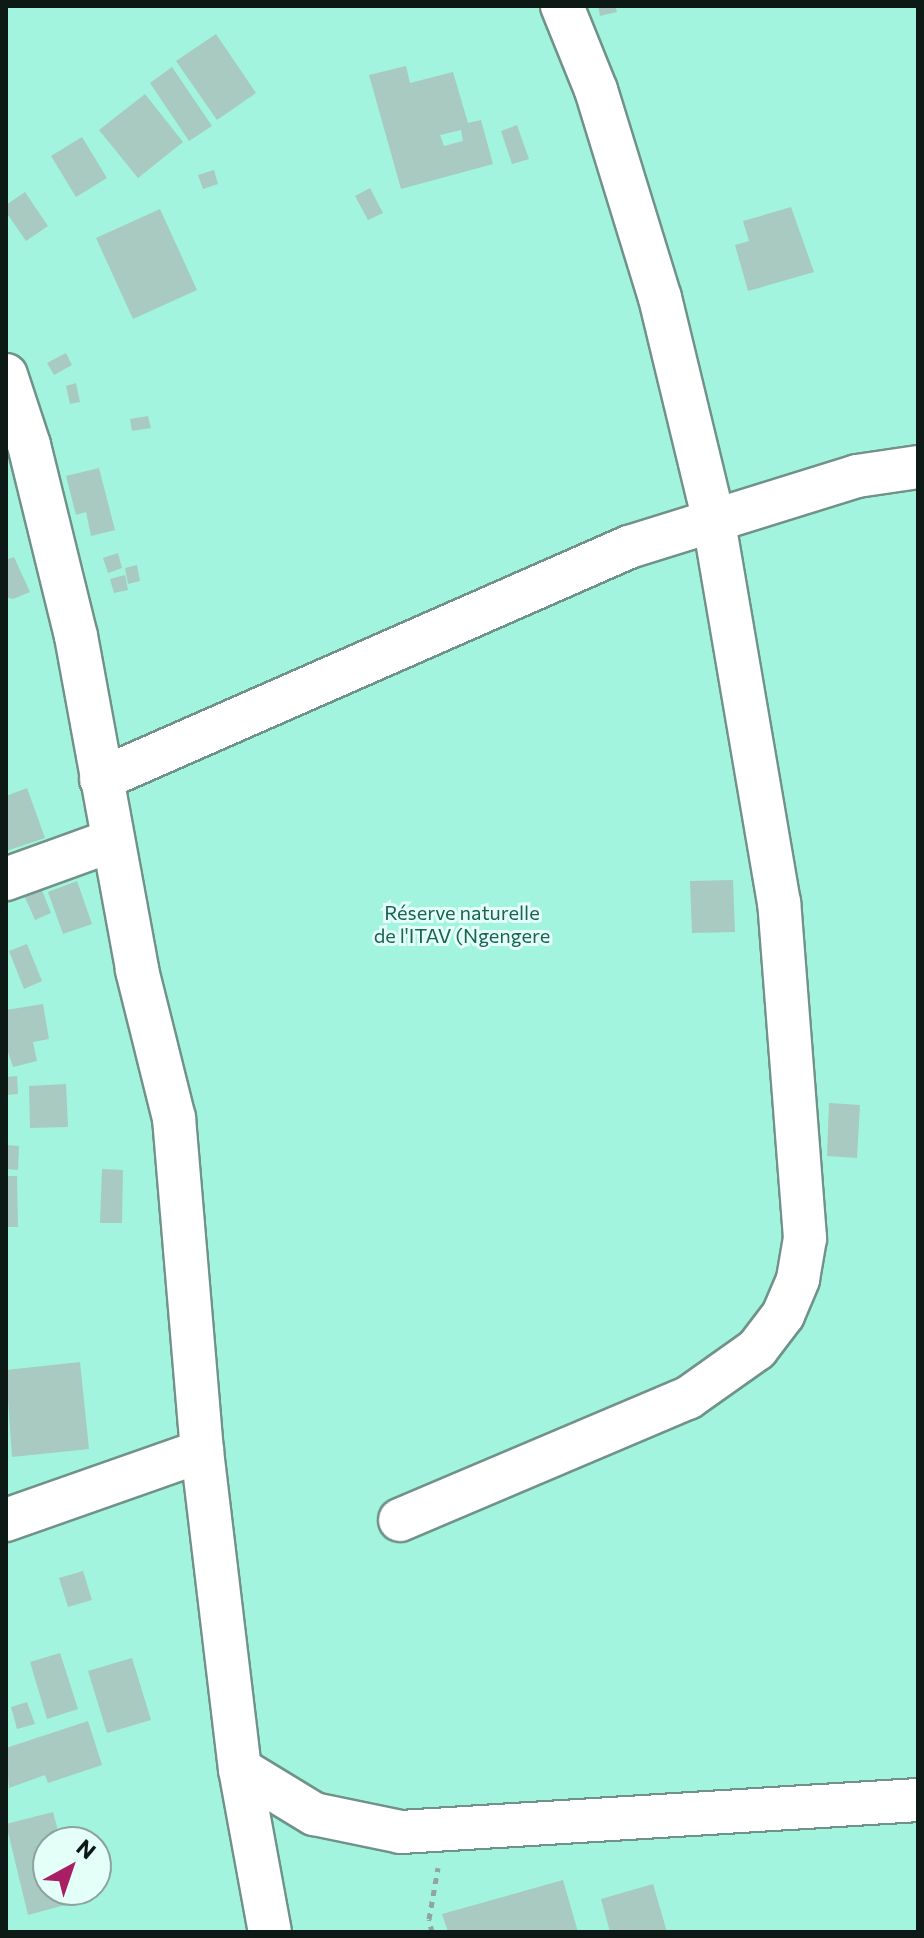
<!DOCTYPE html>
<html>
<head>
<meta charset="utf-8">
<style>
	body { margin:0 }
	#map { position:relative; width:924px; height:1938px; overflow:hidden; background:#e3fff7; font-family:Commissioner,sans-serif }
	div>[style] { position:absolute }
	.green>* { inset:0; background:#a2f4df }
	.building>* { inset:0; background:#a8cac0 }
	.path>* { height:5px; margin-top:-2.5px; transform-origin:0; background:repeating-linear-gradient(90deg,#8fa59f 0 6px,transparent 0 12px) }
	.roads { filter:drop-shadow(2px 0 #719288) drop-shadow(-2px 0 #719288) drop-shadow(0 2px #719288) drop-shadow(0 -2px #719288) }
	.street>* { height:42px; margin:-21px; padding:0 21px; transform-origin:21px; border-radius:21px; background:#fff }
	span { translate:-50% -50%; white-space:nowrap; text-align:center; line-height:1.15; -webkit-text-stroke:6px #e3fff7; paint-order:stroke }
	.park-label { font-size:20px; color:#1a6253 }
	.frame { position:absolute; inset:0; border:8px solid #0c1915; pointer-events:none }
	.north { position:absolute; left:32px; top:1826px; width:80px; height:80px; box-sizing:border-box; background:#e3fff7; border:2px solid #8da39d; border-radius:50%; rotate:40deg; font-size:22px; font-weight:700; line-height:32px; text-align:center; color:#0c1915 }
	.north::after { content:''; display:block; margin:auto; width:28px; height:36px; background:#a81f65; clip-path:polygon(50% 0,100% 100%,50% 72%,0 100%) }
</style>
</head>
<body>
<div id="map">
	<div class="green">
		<i style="clip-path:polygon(evenodd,6px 6px,918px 6px,918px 1932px,6px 1932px,6px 6px,48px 1842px,96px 1842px,96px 1890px,48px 1890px,48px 1842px)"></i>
	</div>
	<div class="building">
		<i style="clip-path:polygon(598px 6px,615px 6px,617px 12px,600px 16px)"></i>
		<i style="clip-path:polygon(216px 34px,256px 93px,217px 120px,176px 61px)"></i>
		<i style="clip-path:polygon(evenodd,406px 66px,410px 83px,453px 72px,468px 123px,481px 120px,493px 164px,401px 189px,369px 75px,406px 66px,461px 130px,463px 141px,444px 146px,440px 135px,461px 130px)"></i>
		<i style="clip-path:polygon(172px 67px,212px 126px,189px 141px,150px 83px)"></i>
		<i style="clip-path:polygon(145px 94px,183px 142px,138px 178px,99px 130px)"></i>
		<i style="clip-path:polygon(517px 125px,529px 159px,512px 164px,501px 131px)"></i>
		<i style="clip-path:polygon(82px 137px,107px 178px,76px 197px,51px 156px)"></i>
		<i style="clip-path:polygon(214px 170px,218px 184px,203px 189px,198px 175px)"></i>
		<i style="clip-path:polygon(370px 188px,383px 213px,368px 220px,355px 196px)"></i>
		<i style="clip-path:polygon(25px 192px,48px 226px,26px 241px,6px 212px,6px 205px)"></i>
		<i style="clip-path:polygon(791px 207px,814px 272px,748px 291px,735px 245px,749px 241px,743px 221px)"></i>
		<i style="clip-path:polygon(160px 209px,197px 290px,133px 319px,96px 238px)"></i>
		<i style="clip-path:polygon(66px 353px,72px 365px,54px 375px,47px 363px)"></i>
		<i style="clip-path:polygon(76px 383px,80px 402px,70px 404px,66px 386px)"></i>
		<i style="clip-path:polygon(148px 416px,151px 428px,132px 431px,130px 419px)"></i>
		<i style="clip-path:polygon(99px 468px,115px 530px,91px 536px,86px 512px,76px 515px,66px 476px)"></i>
		<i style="clip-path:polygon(118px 553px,122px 568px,108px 573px,103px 558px)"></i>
		<i style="clip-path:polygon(14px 557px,30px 592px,13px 599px,6px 597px,6px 560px)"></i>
		<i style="clip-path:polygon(137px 565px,140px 581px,128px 584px,125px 568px)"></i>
		<i style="clip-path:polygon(125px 575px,128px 590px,114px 593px,110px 579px)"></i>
		<i style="clip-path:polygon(27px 788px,45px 838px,6px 851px,6px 796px)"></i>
		<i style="clip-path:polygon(733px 880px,735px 932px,692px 933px,690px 881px)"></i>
		<i style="clip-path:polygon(77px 881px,92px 924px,63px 934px,48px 892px)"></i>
		<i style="clip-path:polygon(41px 888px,51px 913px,35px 920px,24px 895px)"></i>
		<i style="clip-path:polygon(27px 944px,42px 981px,24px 989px,9px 951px)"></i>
		<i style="clip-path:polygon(43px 1004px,49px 1039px,33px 1042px,37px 1061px,13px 1067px,6px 1046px,6px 1010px)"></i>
		<i style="clip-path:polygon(17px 1076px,18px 1094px,6px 1095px,6px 1077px)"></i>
		<i style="clip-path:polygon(66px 1084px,68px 1127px,30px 1128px,29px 1086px)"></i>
		<i style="clip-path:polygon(829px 1103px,860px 1105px,857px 1158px,827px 1156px)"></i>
		<i style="clip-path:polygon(6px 1145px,19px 1146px,18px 1170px,6px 1169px)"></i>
		<i style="clip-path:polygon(102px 1169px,123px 1170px,122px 1223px,100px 1223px)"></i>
		<i style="clip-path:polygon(6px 1176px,17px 1176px,18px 1227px,6px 1227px)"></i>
		<i style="clip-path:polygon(80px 1362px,89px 1449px,12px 1457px,6px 1370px)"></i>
		<i style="clip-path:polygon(83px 1571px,92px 1600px,68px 1607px,59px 1578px)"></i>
		<i style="clip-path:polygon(60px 1653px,78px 1709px,47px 1719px,30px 1662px)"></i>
		<i style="clip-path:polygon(132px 1658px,151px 1720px,107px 1733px,88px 1671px)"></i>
		<i style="clip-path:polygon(27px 1702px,35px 1724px,17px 1729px,11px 1707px)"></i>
		<i style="clip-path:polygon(88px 1721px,102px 1765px,48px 1783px,45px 1775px,9px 1788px,6px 1748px)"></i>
		<i style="clip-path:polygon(53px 1812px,61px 1842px,48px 1842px,48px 1890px,73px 1890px,76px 1902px,28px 1915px,6px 1824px)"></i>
		<i style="clip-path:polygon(563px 1880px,578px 1932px,448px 1932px,442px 1914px)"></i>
		<i style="clip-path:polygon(653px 1884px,667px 1932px,610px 1932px,601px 1899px)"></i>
	</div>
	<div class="path">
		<i style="left:432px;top:1932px;width:13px;rotate:-103deg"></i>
		<i style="left:429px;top:1919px;width:52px;rotate:-80deg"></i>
	</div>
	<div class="roads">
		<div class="street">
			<i style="left:6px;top:375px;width:74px;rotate:71.8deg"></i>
			<i style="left:29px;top:445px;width:197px;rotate:76.2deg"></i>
			<i style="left:76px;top:636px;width:340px;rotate:79.6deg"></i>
			<i style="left:137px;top:970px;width:153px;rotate:76deg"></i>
			<i style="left:174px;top:1118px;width:334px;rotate:85.2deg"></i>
			<i style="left:202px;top:1451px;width:320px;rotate:83.2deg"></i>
			<i style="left:240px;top:1769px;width:166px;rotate:79.6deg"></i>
			<i style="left:101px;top:779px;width:577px;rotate:-23.72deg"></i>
			<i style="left:629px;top:547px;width:239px;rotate:-17.3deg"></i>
			<i style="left:857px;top:476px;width:62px;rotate:-8.4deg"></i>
			<i style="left:6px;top:879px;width:112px;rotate:-19.9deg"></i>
			<i style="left:6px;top:1520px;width:208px;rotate:-19.4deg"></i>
			<i style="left:400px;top:1520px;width:313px;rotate:-23deg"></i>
			<i style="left:688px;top:1398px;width:85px;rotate:-35.4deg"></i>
			<i style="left:757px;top:1349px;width:43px;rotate:-52.6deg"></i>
			<i style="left:783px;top:1315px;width:39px;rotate:-67deg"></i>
			<i style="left:798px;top:1279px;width:42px;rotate:-80.3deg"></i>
			<i style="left:805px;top:1238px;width:336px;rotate:-94.4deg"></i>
			<i style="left:779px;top:903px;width:387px;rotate:-99.7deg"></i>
			<i style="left:714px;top:521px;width:229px;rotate:-103.6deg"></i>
			<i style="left:660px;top:298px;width:218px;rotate:-107.1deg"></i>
			<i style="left:596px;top:90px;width:91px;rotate:-112deg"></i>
			<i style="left:240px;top:1769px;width:87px;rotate:31.3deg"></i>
			<i style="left:314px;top:1814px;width:89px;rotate:11.7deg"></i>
			<i style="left:401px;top:1832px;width:518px;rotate:-3.54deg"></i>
		</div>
	</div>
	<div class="park-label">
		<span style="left:462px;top:924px">Réserve naturelle<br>de l'ITAV (Ngengere</span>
	</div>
	<div class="frame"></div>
	<div class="north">N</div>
</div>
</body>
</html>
